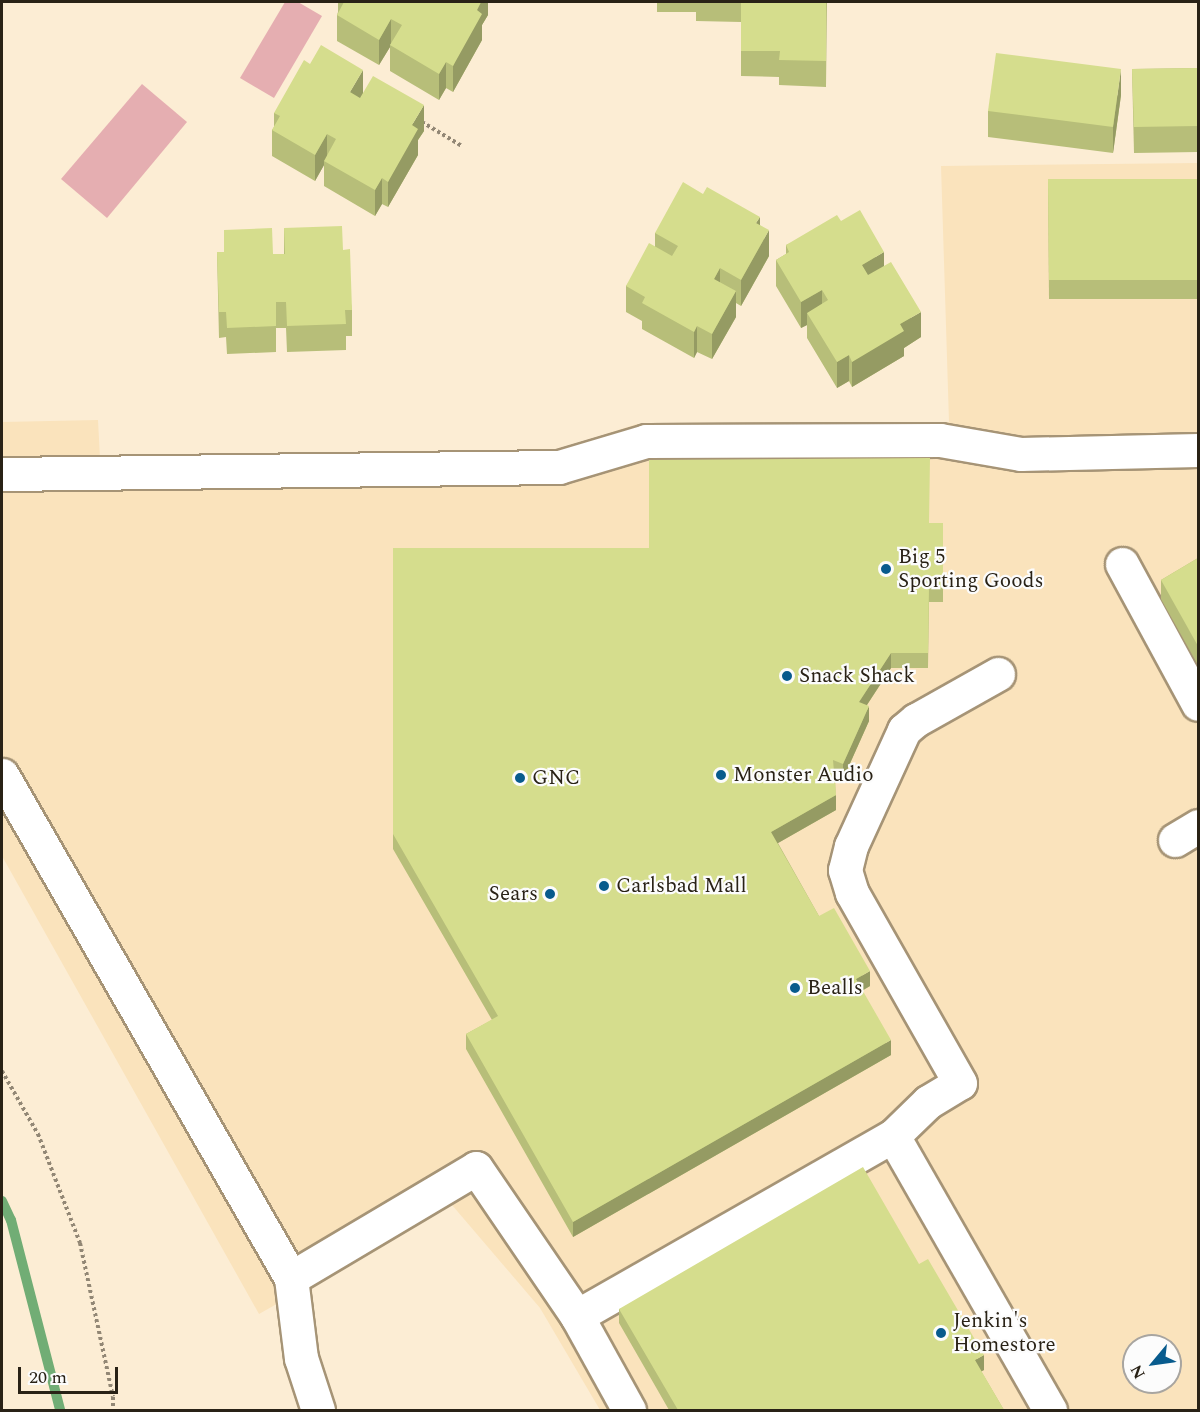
<!DOCTYPE html>
<html>
<head>
<meta charset="utf-8">
<style>
	body { margin:0 }
	#map { position:relative; width:1200px; height:1412px; overflow:hidden; background:#fcedd4; font-family:Spectral,serif }
	div>[style] { position:absolute }
	.built>* { inset:0; background:#fae3bc }
	.green>* { inset:0; background:#e5aeb1 }
	.stream>* { height:10px; margin:-5px; padding:0 5px; transform-origin:5px; border-radius:5px; background:#71ad75 }
	.path>* { height:4px; margin-top:-2px; transform-origin:0; background:repeating-linear-gradient(90deg,#928775 0 3px,transparent 0 6px) }
	.roads { filter:drop-shadow(2px 0 #a69476) drop-shadow(-2px 0 #a69476) drop-shadow(0 2px #a69476) drop-shadow(0 -2px #a69476) }
	.minor>* { height:33px; margin:-16.5px; padding:0 16.5px; transform-origin:16.5px; border-radius:16.5px; background:#fff }
	.wall>* { inset:0; background:#b7be79 }
	.shaded-wall>* { inset:0; background:#959b63 }
	.building>* { inset:0; background:#d5dd8d }
	.dots>* { width:16px; height:16px; translate:-50% -50%; box-sizing:border-box; border:3px solid #fcfcfc; border-radius:50% }
	span { translate:-50% -50%; white-space:nowrap; text-align:center; line-height:1.15; -webkit-text-stroke:4.5px #fcfcfc; paint-order:stroke }
	.poi-label { font-size:21px; color:#292216 }
	.left { translate:0 -50%; text-align:left }
	.right { translate:-100% -50%; text-align:right }
	.frame { position:absolute; inset:0; border:3px solid #292216; pointer-events:none }
	.north { position:absolute; left:1122px; top:1334px; width:60px; height:60px; box-sizing:border-box; background:#fcfcfc; border:2px solid #a8a5a0; border-radius:50%; rotate:241deg; font-size:16px; font-weight:700; line-height:24px; text-align:center; color:#292216 }
	.north::after { content:''; display:block; margin:auto; width:21px; height:27px; background:#085b8d; clip-path:polygon(50% 0,100% 100%,50% 72%,0 100%) }
	.scale { position:absolute; left:18px; top:1367px; width:100px; height:27px; box-sizing:border-box; border:3px solid #292216; border-top:0; padding-left:8px; font-size:18px; line-height:21px; white-space:nowrap; color:#292216; -webkit-text-stroke:4px #fcfcfc; paint-order:stroke }
</style>
</head>
<body>
<div id="map">
	<div class="built">
		<i style="clip-path:polygon(evenodd,1198px 163px,1198px 1410px,600px 1410px,540px 1308px,452px 1205px,259px 1314px,2px 856px,2px 422px,98px 420px,100px 458px,556px 450px,637px 424px,949px 422px,941px 166px,1198px 163px,1134px 1346px,1170px 1346px,1170px 1382px,1134px 1382px,1134px 1346px)"></i>
	</div>
	<div class="green">
		<i style="clip-path:polygon(285px 2px,298px 2px,322px 16px,274px 98px,240px 78px)"></i>
		<i style="clip-path:polygon(142px 84px,187px 122px,107px 218px,61px 179px)"></i>
	</div>
	<div class="stream">
		<i style="left:2px;top:1201px;width:21px;rotate:65deg"></i>
		<i style="left:11px;top:1220px;width:196px;rotate:75.5deg"></i>
	</div>
	<div class="path">
		<i style="left:422px;top:122px;width:47px;rotate:31deg"></i>
		<i style="left:2px;top:1071px;width:73px;rotate:60.3deg"></i>
		<i style="left:38px;top:1134px;width:117px;rotate:68.9deg"></i>
		<i style="left:80px;top:1243px;width:157px;rotate:77.9deg"></i>
		<i style="left:113px;top:1397px;width:13px;rotate:90deg"></i>
	</div>
	<div class="roads">
		<div class="minor">
			<i style="left:2px;top:474px;width:557px;rotate:-0.72deg"></i>
			<i style="left:559px;top:467px;width:91px;rotate:-16.6deg"></i>
			<i style="left:646px;top:441px;width:294px;rotate:-0.2deg"></i>
			<i style="left:940px;top:440px;width:82px;rotate:9.8deg"></i>
			<i style="left:1021px;top:454px;width:177px;rotate:-1.3deg"></i>
			<i style="left:1122px;top:564px;width:159px;rotate:61.5deg"></i>
			<i style="left:2px;top:775px;width:580px;rotate:60.12deg"></i>
			<i style="left:291px;top:1278px;width:81px;rotate:82.9deg"></i>
			<i style="left:301px;top:1358px;width:55px;rotate:71.9deg"></i>
			<i style="left:1175px;top:840px;width:27px;rotate:-31deg"></i>
			<i style="left:893px;top:1136px;width:49px;rotate:-44.2deg"></i>
			<i style="left:928px;top:1102px;width:37px;rotate:-31deg"></i>
			<i style="left:960px;top:1083px;width:219px;rotate:-119.6deg"></i>
			<i style="left:852px;top:893px;width:24px;rotate:-107deg"></i>
			<i style="left:845px;top:870px;width:25px;rotate:-76deg"></i>
			<i style="left:851px;top:846px;width:128px;rotate:-65.4deg"></i>
			<i style="left:904px;top:730px;width:16px;rotate:-40deg"></i>
			<i style="left:916px;top:720px;width:94px;rotate:-29.3deg"></i>
			<i style="left:291px;top:1278px;width:215px;rotate:-30.7deg"></i>
			<i style="left:476px;top:1168px;width:179px;rotate:55.7deg"></i>
			<i style="left:629px;top:1410px;width:107px;rotate:-119deg"></i>
			<i style="left:577px;top:1316px;width:364px;rotate:-29.7deg"></i>
			<i style="left:893px;top:1136px;width:316px;rotate:60.2deg"></i>
		</div>
	</div>
	<div class="wall">
		<i style="clip-path:polygon(338px 2px,488px 2px,488px 15px,482px 25px,482px 40px,453px 92px,446px 88px,439px 100px,390px 71px,390px 47px,379px 65px,337px 41px,337px 15px,338px 12px)"></i>
		<i style="clip-path:polygon(657px 2px,827px 2px,826px 87px,779px 85px,779px 77px,741px 76px,741px 22px,696px 21px,696px 12px,657px 12px)"></i>
		<i style="clip-path:polygon(1198px 68px,1198px 152px,1134px 153px,1132px 69px)"></i>
		<i style="clip-path:polygon(363px 93px,424px 131px,418px 140px,418px 155px,388px 207px,382px 204px,375px 216px,324px 186px,324px 165px,315px 181px,272px 156px,272px 130px,274px 127px,274px 113px)"></i>
		<i style="clip-path:polygon(1121px 95px,1113px 153px,988px 137px,988px 111px)"></i>
		<i style="clip-path:polygon(1048px 179px,1198px 179px,1198px 299px,1049px 299px)"></i>
		<i style="clip-path:polygon(841px 221px,884px 266px,921px 337px,904px 348px,904px 356px,852px 387px,849px 381px,837px 388px,807px 338px,807px 325px,801px 328px,776px 286px,776px 260px,786px 254px,786px 245px)"></i>
		<i style="clip-path:polygon(760px 225px,769px 256px,741px 306px,736px 303px,736px 317px,712px 359px,697px 352px,694px 358px,642px 329px,642px 321px,626px 312px,626px 286px,655px 247px,655px 233px)"></i>
		<i style="clip-path:polygon(284px 228px,343px 250px,352px 310px,352px 336px,346px 336px,346px 350px,287px 352px,286px 328px,276px 328px,276px 352px,227px 354px,226px 337px,219px 338px,217px 252px,273px 254px,284px 254px)"></i>
		<i style="clip-path:polygon(929px 523px,943px 523px,943px 602px,929px 602px,928px 668px,891px 668px,867px 705px,869px 721px,843px 779px,835px 775px,836px 810px,778px 843px,819px 916px,870px 986px,862px 991px,891px 1055px,573px 1237px,466px 1049px,466px 1034px,492px 1020px,393px 849px,393px 548px,649px 548px)"></i>
		<i style="clip-path:polygon(1198px 558px,1198px 665px,1161px 599px,1161px 580px)"></i>
		<i style="clip-path:polygon(919px 1264px,984px 1370px,981px 1371px,1004px 1410px,669px 1410px,619px 1323px,619px 1309px)"></i>
	</div>
	<div class="shaded-wall">
		<i style="clip-path:polygon(481px 2px,488px 2px,488px 15px,482px 25px,482px 40px,453px 92px,453px 66px,477px 10px)"></i>
		<i style="clip-path:polygon(391px 19px,391px 44px,390px 45px,390px 47px,379px 65px,379px 40px)"></i>
		<i style="clip-path:polygon(446px 62px,446px 88px,439px 100px,439px 74px)"></i>
		<i style="clip-path:polygon(1121px 69px,1121px 95px,1113px 153px,1113px 127px)"></i>
		<i style="clip-path:polygon(363px 70px,363px 95px,350px 118px,350px 92px)"></i>
		<i style="clip-path:polygon(424px 105px,424px 131px,418px 140px,418px 155px,388px 207px,388px 182px,412px 125px)"></i>
		<i style="clip-path:polygon(327px 134px,327px 160px,324px 161px,324px 165px,315px 181px,315px 155px)"></i>
		<i style="clip-path:polygon(382px 178px,382px 204px,375px 216px,375px 190px)"></i>
		<i style="clip-path:polygon(760px 217px,760px 243px,756px 223px)"></i>
		<i style="clip-path:polygon(769px 230px,769px 256px,741px 306px,741px 280px)"></i>
		<i style="clip-path:polygon(884px 252px,884px 278px,862px 291px,862px 265px)"></i>
		<i style="clip-path:polygon(720px 268px,720px 294px,714px 279px)"></i>
		<i style="clip-path:polygon(822px 290px,822px 316px,807px 313px,807px 325px,801px 328px,801px 302px)"></i>
		<i style="clip-path:polygon(736px 291px,736px 317px,712px 359px,712px 334px)"></i>
		<i style="clip-path:polygon(921px 312px,921px 337px,904px 348px,904px 356px,852px 387px,852px 362px,900px 324px)"></i>
		<i style="clip-path:polygon(697px 326px,697px 352px,694px 358px,694px 332px)"></i>
		<i style="clip-path:polygon(849px 355px,849px 381px,837px 388px,837px 362px)"></i>
		<i style="clip-path:polygon(891px 653px,891px 668px,859px 717px,859px 702px)"></i>
		<i style="clip-path:polygon(869px 706px,869px 721px,843px 779px,843px 764px)"></i>
		<i style="clip-path:polygon(836px 795px,836px 810px,771px 847px,771px 832px)"></i>
		<i style="clip-path:polygon(870px 971px,870px 986px,856px 994px,856px 979px)"></i>
		<i style="clip-path:polygon(891px 1040px,891px 1055px,573px 1237px,573px 1222px)"></i>
		<i style="clip-path:polygon(984px 1355px,984px 1370px,975px 1375px,975px 1360px)"></i>
	</div>
	<div class="building">
		<i style="clip-path:polygon(344px 2px,481px 2px,477px 10px,482px 14px,453px 66px,446px 62px,439px 74px,390px 45px,402px 25px,391px 19px,379px 40px,337px 15px)"></i>
		<i style="clip-path:polygon(741px 2px,826px 2px,826px 61px,779px 60px,780px 51px,741px 51px)"></i>
		<i style="clip-path:polygon(321px 45px,363px 70px,350px 92px,360px 98px,373px 76px,424px 105px,412px 125px,418px 129px,388px 182px,382px 178px,375px 190px,324px 161px,336px 139px,327px 134px,315px 155px,272px 130px,280px 116px,274px 113px,304px 60px,310px 64px)"></i>
		<i style="clip-path:polygon(996px 53px,1121px 69px,1113px 127px,988px 111px)"></i>
		<i style="clip-path:polygon(1198px 68px,1198px 126px,1134px 127px,1132px 69px)"></i>
		<i style="clip-path:polygon(1048px 179px,1198px 179px,1198px 280px,1049px 280px)"></i>
		<i style="clip-path:polygon(683px 182px,703px 194px,707px 187px,760px 217px,756px 223px,769px 230px,741px 280px,720px 268px,714px 279px,736px 291px,712px 334px,697px 326px,694px 332px,642px 303px,645px 297px,626px 286px,649px 243px,672px 256px,678px 246px,655px 233px)"></i>
		<i style="clip-path:polygon(860px 210px,884px 252px,862px 265px,868px 275px,891px 262px,921px 312px,900px 324px,904px 331px,852px 362px,849px 355px,837px 362px,807px 313px,828px 300px,822px 290px,801px 302px,776px 260px,789px 252px,786px 245px,837px 215px,841px 221px)"></i>
		<i style="clip-path:polygon(342px 226px,343px 250px,350px 249px,352px 310px,345px 310px,346px 324px,287px 326px,286px 302px,276px 302px,276px 326px,227px 328px,226px 312px,219px 312px,217px 252px,224px 252px,224px 230px,272px 228px,273px 254px,285px 254px,284px 228px)"></i>
		<i style="clip-path:polygon(930px 458px,929px 523px,943px 523px,943px 588px,929px 587px,928px 653px,891px 653px,859px 702px,869px 706px,843px 764px,833px 760px,836px 795px,771px 832px,819px 916px,834px 908px,870px 971px,856px 979px,891px 1040px,573px 1222px,466px 1034px,498px 1016px,393px 834px,393px 548px,649px 548px,649px 460px)"></i>
		<i style="clip-path:polygon(1198px 558px,1198px 646px,1161px 580px)"></i>
		<i style="clip-path:polygon(863px 1167px,919px 1264px,928px 1259px,984px 1355px,975px 1360px,1004px 1410px,678px 1410px,619px 1309px)"></i>
	</div>
	<div class="dots">
		<i style="left:886px;top:569px;background:#085b8d"></i>
		<i style="left:787px;top:676px;background:#085b8d"></i>
		<i style="left:721px;top:775px;background:#085b8d"></i>
		<i style="left:520px;top:778px;background:#085b8d"></i>
		<i style="left:604px;top:886px;background:#085b8d"></i>
		<i style="left:550px;top:894px;background:#085b8d"></i>
		<i style="left:795px;top:988px;background:#085b8d"></i>
		<i style="left:941px;top:1333px;background:#085b8d"></i>
	</div>
	<div class="poi-label">
		<span class="left" style="left:898px;top:569px">Big 5<br>Sporting Goods</span>
		<span class="left" style="left:799px;top:676px">Snack Shack</span>
		<span class="left" style="left:733px;top:775px">Monster Audio</span>
		<span class="left" style="left:532px;top:778px">GNC</span>
		<span class="left" style="left:616px;top:886px">Carlsbad Mall</span>
		<span class="right" style="left:538px;top:894px">Sears</span>
		<span class="left" style="left:807px;top:988px">Bealls</span>
		<span class="left" style="left:953px;top:1333px">Jenkin's<br>Homestore</span>
	</div>
	<div class="frame"></div>
	<div class="north">N</div>
	<div class="scale">20 m</div>
</div>
</body>
</html>
